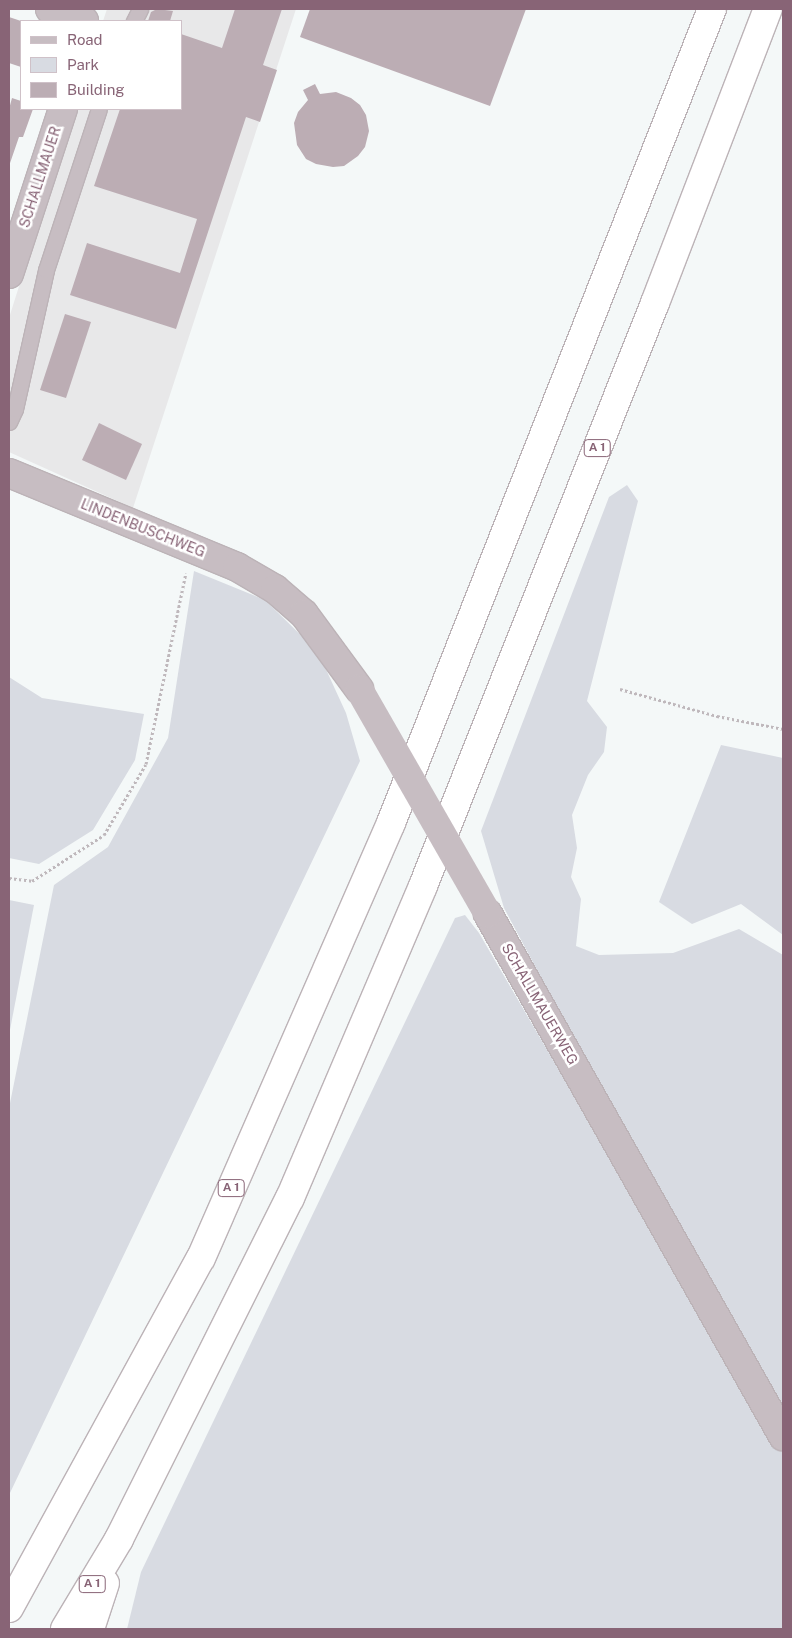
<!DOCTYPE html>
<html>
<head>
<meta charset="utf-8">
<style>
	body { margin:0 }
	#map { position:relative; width:792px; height:1638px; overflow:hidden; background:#f4f8f8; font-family:"Public Sans",sans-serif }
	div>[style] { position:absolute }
	.built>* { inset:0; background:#e8e8e9 }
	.green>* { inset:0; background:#d8dbe2 }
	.building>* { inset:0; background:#bcadb4 }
	.path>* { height:3px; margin-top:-1.5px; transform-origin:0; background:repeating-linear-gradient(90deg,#bfb8bc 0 2.5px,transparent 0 5px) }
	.roads { filter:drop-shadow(1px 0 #bcb3b7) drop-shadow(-1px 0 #bcb3b7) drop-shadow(0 1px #bcb3b7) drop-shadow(0 -1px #bcb3b7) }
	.lane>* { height:15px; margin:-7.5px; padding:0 7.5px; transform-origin:7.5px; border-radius:7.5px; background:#c7bdc2 }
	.street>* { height:28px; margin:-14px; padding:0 14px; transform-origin:14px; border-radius:14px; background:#c7bdc2 }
	.highway>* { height:28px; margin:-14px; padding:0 14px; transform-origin:14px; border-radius:14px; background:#fff }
	.street-bridge>* { height:28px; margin:-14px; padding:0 14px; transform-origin:14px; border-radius:14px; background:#c7bdc2 }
	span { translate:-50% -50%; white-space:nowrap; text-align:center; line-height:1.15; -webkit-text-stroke:5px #fff; paint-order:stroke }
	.shield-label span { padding:1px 4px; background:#fff; border:1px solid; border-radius:4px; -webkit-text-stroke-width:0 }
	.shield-label { font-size:12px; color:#886476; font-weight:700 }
	.street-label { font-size:14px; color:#886476 }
	.frame { position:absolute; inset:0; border:10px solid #886476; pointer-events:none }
	.legend { position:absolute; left:20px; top:20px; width:162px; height:90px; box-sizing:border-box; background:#fff; border:1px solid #cfc1c8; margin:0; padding:6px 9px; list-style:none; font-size:15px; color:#886476 }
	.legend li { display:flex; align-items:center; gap:10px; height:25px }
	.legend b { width:25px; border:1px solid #cfc1c8 }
</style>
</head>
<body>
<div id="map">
	<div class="built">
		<i style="clip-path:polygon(107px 9px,296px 9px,133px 508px,9px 452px,9px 318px,75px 109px,181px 109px,181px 21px,103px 21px)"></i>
	</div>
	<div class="green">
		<i style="clip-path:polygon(627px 485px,638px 501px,587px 701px,607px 727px,604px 752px,588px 775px,572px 815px,577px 848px,571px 877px,581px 899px,576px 946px,599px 955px,673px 953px,739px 929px,783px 955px,783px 1408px,561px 1015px,504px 908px,481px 831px,609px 497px)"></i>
		<i style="clip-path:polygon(194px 571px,265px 600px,318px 652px,346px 713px,360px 761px,9px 1495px,9px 1108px,54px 885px,108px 847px,168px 738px)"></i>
		<i style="clip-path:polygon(9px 677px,42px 698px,144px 714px,135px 760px,93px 830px,39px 864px,9px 858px)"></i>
		<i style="clip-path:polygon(721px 745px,783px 758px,783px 935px,741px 904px,692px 924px,659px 902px)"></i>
		<i style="clip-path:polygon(9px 900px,34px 905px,9px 1035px)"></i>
		<i style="clip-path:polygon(465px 915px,479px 933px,783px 1454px,783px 1629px,127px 1629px,141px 1572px,455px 918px)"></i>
	</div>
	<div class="building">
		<i style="clip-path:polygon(157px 9px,173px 11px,170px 21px,148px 21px,151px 12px)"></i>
		<i style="clip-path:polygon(235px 9px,282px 9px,263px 65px,277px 70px,260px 122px,246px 117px,176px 329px,70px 295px,87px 243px,180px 273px,197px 219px,94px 186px,120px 109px,181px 109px,181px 34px,222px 48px)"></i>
		<i style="clip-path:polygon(310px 9px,526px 9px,490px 106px,300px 37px)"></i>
		<i style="clip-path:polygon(9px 17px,21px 21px,21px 67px,9px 63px)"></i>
		<i style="clip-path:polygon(315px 84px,320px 94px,336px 92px,351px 98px,360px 105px,366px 115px,369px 131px,365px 147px,358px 156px,344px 166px,333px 167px,316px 164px,306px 159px,297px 145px,294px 123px,298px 112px,308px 100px,303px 90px)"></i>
		<i style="clip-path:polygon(12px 98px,21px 101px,21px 109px,33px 109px,23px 137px,19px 137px,9px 166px,9px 109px)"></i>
		<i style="clip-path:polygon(65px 314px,91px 322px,66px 398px,40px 390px)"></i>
		<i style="clip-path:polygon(99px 423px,142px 444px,126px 480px,82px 460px)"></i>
	</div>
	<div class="path">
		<i style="left:620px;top:689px;width:101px;rotate:15.6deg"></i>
		<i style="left:717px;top:716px;width:67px;rotate:11.1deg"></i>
		<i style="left:9px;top:878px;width:23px;rotate:7deg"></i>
		<i style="left:32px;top:881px;width:85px;rotate:-32.6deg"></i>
		<i style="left:104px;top:835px;width:82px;rotate:-59.4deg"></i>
		<i style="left:146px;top:764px;width:195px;rotate:-78.2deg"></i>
	</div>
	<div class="roads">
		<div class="lane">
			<i style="left:134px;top:21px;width:13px;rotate:-63deg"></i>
			<i style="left:9px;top:422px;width:14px;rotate:-65deg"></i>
			<i style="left:15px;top:409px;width:142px;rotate:-77.4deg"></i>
			<i style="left:46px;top:270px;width:169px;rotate:-71.8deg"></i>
		</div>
		<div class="street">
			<i style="left:50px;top:9px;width:36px;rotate:19deg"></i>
			<i style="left:9px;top:274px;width:174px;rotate:-71.9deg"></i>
			<i style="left:9px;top:473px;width:247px;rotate:22.4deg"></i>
			<i style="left:237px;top:567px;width:44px;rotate:30.1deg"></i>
			<i style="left:275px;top:589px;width:38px;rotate:41deg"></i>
			<i style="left:304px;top:614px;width:93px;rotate:53.7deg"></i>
			<i style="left:488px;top:914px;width:600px;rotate:60.53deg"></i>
		</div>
		<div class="highway">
			<i style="left:9px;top:1608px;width:399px;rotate:-61.3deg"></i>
			<i style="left:201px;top:1258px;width:475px;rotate:-66.4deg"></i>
			<i style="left:391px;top:823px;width:875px;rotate:-68.48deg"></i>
			<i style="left:65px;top:1629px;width:105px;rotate:-59deg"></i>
			<i style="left:119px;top:1539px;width:381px;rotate:-63.4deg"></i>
			<i style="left:290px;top:1198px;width:339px;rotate:-66.9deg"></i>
			<i style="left:423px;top:886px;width:627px;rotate:-68.3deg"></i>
			<i style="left:655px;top:303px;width:315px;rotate:-69deg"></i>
			<i style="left:90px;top:1629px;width:48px;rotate:-71.9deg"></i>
		</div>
	</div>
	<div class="street-bridge">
		<i style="left:359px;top:689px;width:259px;rotate:60.2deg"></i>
	</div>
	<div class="shield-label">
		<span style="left:597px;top:448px">A 1</span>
		<span style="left:231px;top:1188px">A 1</span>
		<span style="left:92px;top:1584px">A 1</span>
	</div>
	<div class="street-label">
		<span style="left:40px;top:177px;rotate:-72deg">SCHALLMAUER</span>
		<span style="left:143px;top:528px;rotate:22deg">LINDENBUSCHWEG</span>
		<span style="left:540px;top:1004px;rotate:60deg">SCHALLMAUERWEG</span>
	</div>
	<div class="frame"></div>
	<ul class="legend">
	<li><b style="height:6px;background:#c7bdc2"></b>Road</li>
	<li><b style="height:14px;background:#d8dbe2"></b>Park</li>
	<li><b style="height:14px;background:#bcadb4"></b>Building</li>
	</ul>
</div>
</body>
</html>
